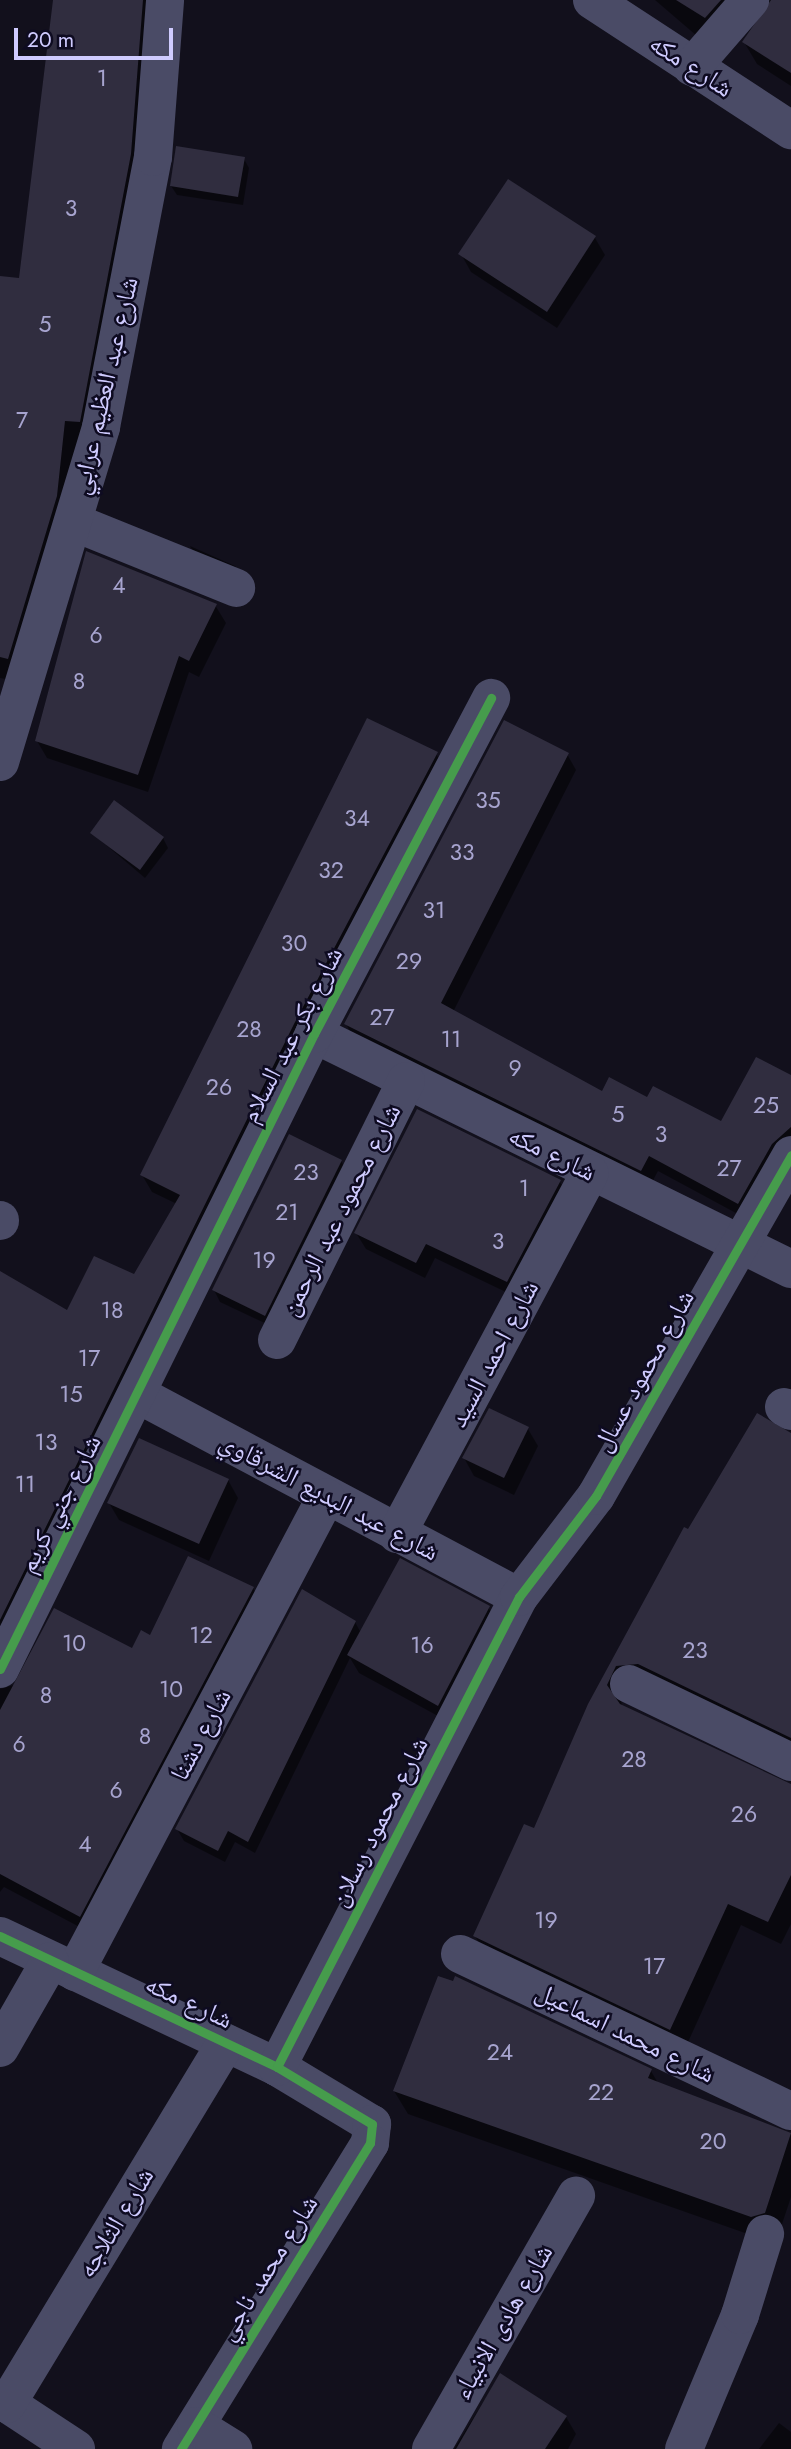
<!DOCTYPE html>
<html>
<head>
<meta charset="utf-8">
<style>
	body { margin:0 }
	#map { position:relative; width:791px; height:2449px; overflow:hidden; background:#12101c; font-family:Jost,"Noto Naskh Arabic",sans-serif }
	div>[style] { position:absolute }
	.shadow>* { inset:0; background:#0007 }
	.building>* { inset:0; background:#302d3f }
	.minor>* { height:38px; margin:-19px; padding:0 19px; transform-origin:19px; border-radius:19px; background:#4a4b66 }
	.cycleway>* { height:9px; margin:-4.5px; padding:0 4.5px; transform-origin:4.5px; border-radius:4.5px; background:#469c4c }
	span { translate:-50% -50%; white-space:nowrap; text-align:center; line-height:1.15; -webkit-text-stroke:5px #0e0b21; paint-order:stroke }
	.number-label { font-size:23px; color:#a7a4cf }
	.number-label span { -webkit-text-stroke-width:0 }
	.street-label { font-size:26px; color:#cfcbff }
	.scale { position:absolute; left:14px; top:28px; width:159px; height:32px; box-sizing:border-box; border:4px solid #cfcbff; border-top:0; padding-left:9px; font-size:21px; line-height:24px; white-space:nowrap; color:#cfcbff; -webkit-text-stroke:5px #0e0b21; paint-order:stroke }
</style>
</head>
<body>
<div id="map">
	<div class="shadow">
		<i style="clip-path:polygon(55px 0,170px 0,144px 179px,22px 682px,0 678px,0 277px,21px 280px)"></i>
		<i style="clip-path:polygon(655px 0,791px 0,791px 86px,757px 64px,744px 42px,774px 4px,711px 48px)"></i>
		<i style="clip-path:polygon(244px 159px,249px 168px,243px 205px,177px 195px,171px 186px)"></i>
		<i style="clip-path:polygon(595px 238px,605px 255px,557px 328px,471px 272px,461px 254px)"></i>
		<i style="clip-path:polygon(190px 546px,235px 566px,243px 580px,199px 562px)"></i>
		<i style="clip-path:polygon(88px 553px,215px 605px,226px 623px,199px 677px,189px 672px,148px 792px,47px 758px,37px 741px)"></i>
		<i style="clip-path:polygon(436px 754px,446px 770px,0 1655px,0 1273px,68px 1312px,134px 1277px,177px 1204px,152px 1192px,142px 1175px)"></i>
		<i style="clip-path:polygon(567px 754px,576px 770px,453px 1012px,603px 1094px,647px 1099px,722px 1124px,791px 1077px,791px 1153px,747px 1219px,658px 1171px,650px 1186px,355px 1040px,346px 1024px)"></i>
		<i style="clip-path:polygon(92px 833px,163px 838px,168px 848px,145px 878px)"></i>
		<i style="clip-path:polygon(341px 1161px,348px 1173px,271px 1326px,220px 1302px,214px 1290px)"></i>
		<i style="clip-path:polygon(560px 1182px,569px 1197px,516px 1297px,435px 1258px,425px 1278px,366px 1249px,356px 1233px)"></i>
		<i style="clip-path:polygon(528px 1429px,538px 1446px,514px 1495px,474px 1476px,464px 1458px)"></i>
		<i style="clip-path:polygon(791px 1433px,791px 1753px,621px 1699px,622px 1707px,791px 1785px,791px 1924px,781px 1944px,741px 1925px,684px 2051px,488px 1959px,475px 1936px,535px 1830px,589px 1705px,689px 1531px)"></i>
		<i style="clip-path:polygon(228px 1480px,238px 1498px,209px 1561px,119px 1520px,109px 1503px)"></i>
		<i style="clip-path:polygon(253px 1588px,262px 1605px,89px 1932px,4px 1887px,0 1892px,0 1689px,133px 1650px)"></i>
		<i style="clip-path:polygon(488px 1607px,499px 1625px,449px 1722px,359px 1673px,350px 1658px,255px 1853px,235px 1842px,225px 1862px,184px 1841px,177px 1829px,355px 1622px,361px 1633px)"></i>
		<i style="clip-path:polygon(651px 2071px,658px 2083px,791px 2134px,791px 2197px,778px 2236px,765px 2240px,408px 2114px,394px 2091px)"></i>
		<i style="clip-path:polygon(500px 2375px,566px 2417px,576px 2434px,568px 2449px,454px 2449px)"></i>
		<i style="clip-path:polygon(779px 2423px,791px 2432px,791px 2449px,759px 2449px)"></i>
	</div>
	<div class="building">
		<i style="clip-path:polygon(53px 0,143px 0,131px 154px,80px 422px,65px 421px,57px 496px,8px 659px,0 657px,0 276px,19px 278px)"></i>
		<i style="clip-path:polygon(676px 0,721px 0,705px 18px)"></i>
		<i style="clip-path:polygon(771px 0,791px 0,791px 73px,742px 42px)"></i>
		<i style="clip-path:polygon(176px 146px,245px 157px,238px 197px,170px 186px)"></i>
		<i style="clip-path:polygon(508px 179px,596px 236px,547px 312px,458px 254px)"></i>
		<i style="clip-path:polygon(86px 551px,217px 604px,189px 661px,179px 656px,138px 775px,35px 741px)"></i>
		<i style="clip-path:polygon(367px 718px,438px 752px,294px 1024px,0 1620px,0 1271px,67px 1310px,94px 1256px,134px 1274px,180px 1195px,140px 1175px)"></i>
		<i style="clip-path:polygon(504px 720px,569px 753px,441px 1003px,602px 1091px,609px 1077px,647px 1097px,653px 1086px,721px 1121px,756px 1057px,791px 1075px,791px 1127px,772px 1144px,738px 1204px,649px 1156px,641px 1171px,344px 1024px)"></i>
		<i style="clip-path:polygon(114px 800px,164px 837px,140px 870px,90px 833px)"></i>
		<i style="clip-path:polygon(417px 1109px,561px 1180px,507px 1282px,426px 1244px,416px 1263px,354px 1233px)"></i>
		<i style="clip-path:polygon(289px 1134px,342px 1160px,265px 1316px,212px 1290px)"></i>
		<i style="clip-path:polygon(489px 1408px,529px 1427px,504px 1478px,462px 1458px)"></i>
		<i style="clip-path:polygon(757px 1413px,791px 1433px,791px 1738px,638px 1664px,616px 1666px,607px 1685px,620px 1704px,791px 1784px,791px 1875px,768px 1922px,728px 1904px,670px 2030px,473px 1936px,524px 1824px,534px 1828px,588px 1704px,684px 1527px,688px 1529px)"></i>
		<i style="clip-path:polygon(139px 1438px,229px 1479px,199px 1544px,107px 1503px)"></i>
		<i style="clip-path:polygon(188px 1556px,254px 1587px,80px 1917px,0 1874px,0 1710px,54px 1608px,132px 1648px,141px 1630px,150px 1635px)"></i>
		<i style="clip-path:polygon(400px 1558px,490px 1606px,438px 1706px,347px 1655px)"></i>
		<i style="clip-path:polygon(302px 1589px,356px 1621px,248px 1842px,228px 1831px,218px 1851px,175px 1829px)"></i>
		<i style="clip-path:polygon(438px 1976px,453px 1981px,455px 1976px,652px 2069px,648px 2078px,791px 2133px,765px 2213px,751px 2217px,393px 2091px)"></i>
		<i style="clip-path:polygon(500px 2373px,567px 2416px,545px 2449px,456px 2449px)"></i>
	</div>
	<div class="minor">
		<i style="left:592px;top:0;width:238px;rotate:33.2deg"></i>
		<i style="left:692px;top:67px;width:89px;rotate:-49.1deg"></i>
		<i style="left:73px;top:522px;width:176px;rotate:22deg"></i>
		<i style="left:0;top:762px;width:350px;rotate:-73.2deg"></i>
		<i style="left:101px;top:427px;width:275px;rotate:-79.1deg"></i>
		<i style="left:153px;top:157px;width:157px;rotate:-85.6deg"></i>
		<i style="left:314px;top:1034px;width:532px;rotate:26.23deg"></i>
		<i style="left:0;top:1221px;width:1px;rotate:-90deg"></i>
		<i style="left:277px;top:1340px;width:289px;rotate:-63.5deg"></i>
		<i style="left:139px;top:1395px;width:430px;rotate:28deg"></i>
		<i style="left:784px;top:1407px;width:8px;rotate:30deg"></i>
		<i style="left:397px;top:1534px;width:409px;rotate:-61.9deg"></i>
		<i style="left:0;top:1669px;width:708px;rotate:-63.69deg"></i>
		<i style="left:314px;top:1034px;width:380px;rotate:-62.2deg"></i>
		<i style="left:629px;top:1684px;width:180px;rotate:25.7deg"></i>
		<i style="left:0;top:1936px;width:306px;rotate:25.3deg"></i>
		<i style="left:277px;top:2067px;width:111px;rotate:31deg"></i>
		<i style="left:372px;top:2124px;width:19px;rotate:96deg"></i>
		<i style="left:370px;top:2143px;width:360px;rotate:121.7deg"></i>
		<i style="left:460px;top:1954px;width:366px;rotate:25.4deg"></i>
		<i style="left:75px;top:1972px;width:537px;rotate:-62.15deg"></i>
		<i style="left:0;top:2048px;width:100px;rotate:-60.1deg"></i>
		<i style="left:277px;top:2067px;width:529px;rotate:-62.76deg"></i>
		<i style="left:519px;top:1597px;width:127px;rotate:-52.7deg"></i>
		<i style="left:596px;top:1496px;width:393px;rotate:-60.2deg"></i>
		<i style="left:0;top:2399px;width:91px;rotate:33.3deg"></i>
		<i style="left:7px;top:2404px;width:422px;rotate:-58.8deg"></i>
		<i style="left:196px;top:2426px;width:44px;rotate:31.9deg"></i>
		<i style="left:431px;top:2449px;width:292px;rotate:-60.2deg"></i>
		<i style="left:684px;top:2449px;width:145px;rotate:-67.3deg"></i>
		<i style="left:740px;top:2315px;width:85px;rotate:-72.8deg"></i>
	</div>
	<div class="cycleway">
		<i style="left:0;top:1669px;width:708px;rotate:-63.69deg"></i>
		<i style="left:314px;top:1034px;width:380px;rotate:-62.2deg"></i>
		<i style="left:0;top:1936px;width:306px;rotate:25.3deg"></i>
		<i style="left:277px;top:2067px;width:111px;rotate:31deg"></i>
		<i style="left:372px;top:2124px;width:19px;rotate:96deg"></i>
		<i style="left:370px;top:2143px;width:360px;rotate:121.7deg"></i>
		<i style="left:277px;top:2067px;width:529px;rotate:-62.76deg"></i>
		<i style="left:519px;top:1597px;width:127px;rotate:-52.7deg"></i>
		<i style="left:596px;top:1496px;width:393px;rotate:-60.2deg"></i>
	</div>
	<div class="number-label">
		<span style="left:102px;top:78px">1</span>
		<span style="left:71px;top:208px">3</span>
		<span style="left:45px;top:324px">5</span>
		<span style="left:22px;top:420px">7</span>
		<span style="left:119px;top:585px">4</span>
		<span style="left:96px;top:635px">6</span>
		<span style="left:79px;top:681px">8</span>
		<span style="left:488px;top:800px">35</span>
		<span style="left:357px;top:818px">34</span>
		<span style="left:462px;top:852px">33</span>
		<span style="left:331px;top:870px">32</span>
		<span style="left:434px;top:910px">31</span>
		<span style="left:294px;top:943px">30</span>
		<span style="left:409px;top:961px">29</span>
		<span style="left:382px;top:1017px">27</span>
		<span style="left:249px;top:1029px">28</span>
		<span style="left:451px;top:1039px">11</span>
		<span style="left:515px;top:1068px">9</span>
		<span style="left:219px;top:1087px">26</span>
		<span style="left:766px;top:1105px">25</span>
		<span style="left:618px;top:1114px">5</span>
		<span style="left:661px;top:1134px">3</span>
		<span style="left:729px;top:1168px">27</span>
		<span style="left:306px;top:1172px">23</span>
		<span style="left:524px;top:1188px">1</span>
		<span style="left:287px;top:1212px">21</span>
		<span style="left:498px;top:1241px">3</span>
		<span style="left:264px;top:1260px">19</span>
		<span style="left:112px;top:1310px">18</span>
		<span style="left:89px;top:1358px">17</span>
		<span style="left:71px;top:1394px">15</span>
		<span style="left:46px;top:1442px">13</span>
		<span style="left:25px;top:1484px">11</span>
		<span style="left:201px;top:1635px">12</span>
		<span style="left:74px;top:1643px">10</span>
		<span style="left:422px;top:1645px">16</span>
		<span style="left:695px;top:1650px">23</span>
		<span style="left:171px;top:1689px">10</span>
		<span style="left:46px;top:1695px">8</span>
		<span style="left:145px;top:1736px">8</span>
		<span style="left:19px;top:1744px">6</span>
		<span style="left:634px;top:1759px">28</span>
		<span style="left:116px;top:1790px">6</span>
		<span style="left:744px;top:1814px">26</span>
		<span style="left:85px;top:1844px">4</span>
		<span style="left:546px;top:1920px">19</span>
		<span style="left:654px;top:1966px">17</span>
		<span style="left:500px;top:2052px">24</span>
		<span style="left:601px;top:2092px">22</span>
		<span style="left:713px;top:2141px">20</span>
	</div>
	<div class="street-label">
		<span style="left:691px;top:66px;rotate:33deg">شارع مكه</span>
		<span style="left:105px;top:386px;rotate:-77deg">شارع عبد العظيم عرابي</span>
		<span style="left:292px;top:1035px;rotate:-63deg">شارع بكر عبد السلام</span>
		<span style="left:552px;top:1154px;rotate:26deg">شارع مكه</span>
		<span style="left:341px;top:1210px;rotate:-63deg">شارع محمود عبد الرحمن</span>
		<span style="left:494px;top:1354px;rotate:-62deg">شارع احمد السيد</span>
		<span style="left:644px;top:1371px;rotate:-61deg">شارع محمود عسال</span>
		<span style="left:329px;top:1497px;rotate:28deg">شارع عبد البديع الشرقاوي</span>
		<span style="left:60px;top:1504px;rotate:-63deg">شارع جني كريم</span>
		<span style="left:201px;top:1735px;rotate:-62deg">شارع دشنا</span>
		<span style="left:379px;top:1822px;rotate:-63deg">شارع محمود رسلان</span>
		<span style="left:189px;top:2002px;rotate:25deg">شارع مكه</span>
		<span style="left:625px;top:2033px;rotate:26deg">شارع محمد اسماعيل</span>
		<span style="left:116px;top:2223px;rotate:-59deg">شارع الثلاجه</span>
		<span style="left:268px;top:2268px;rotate:-58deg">شارع محمد ناجي</span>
		<span style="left:503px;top:2322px;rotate:-60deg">شارع هادى الانبياء</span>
	</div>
	<div class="scale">20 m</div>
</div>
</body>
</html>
